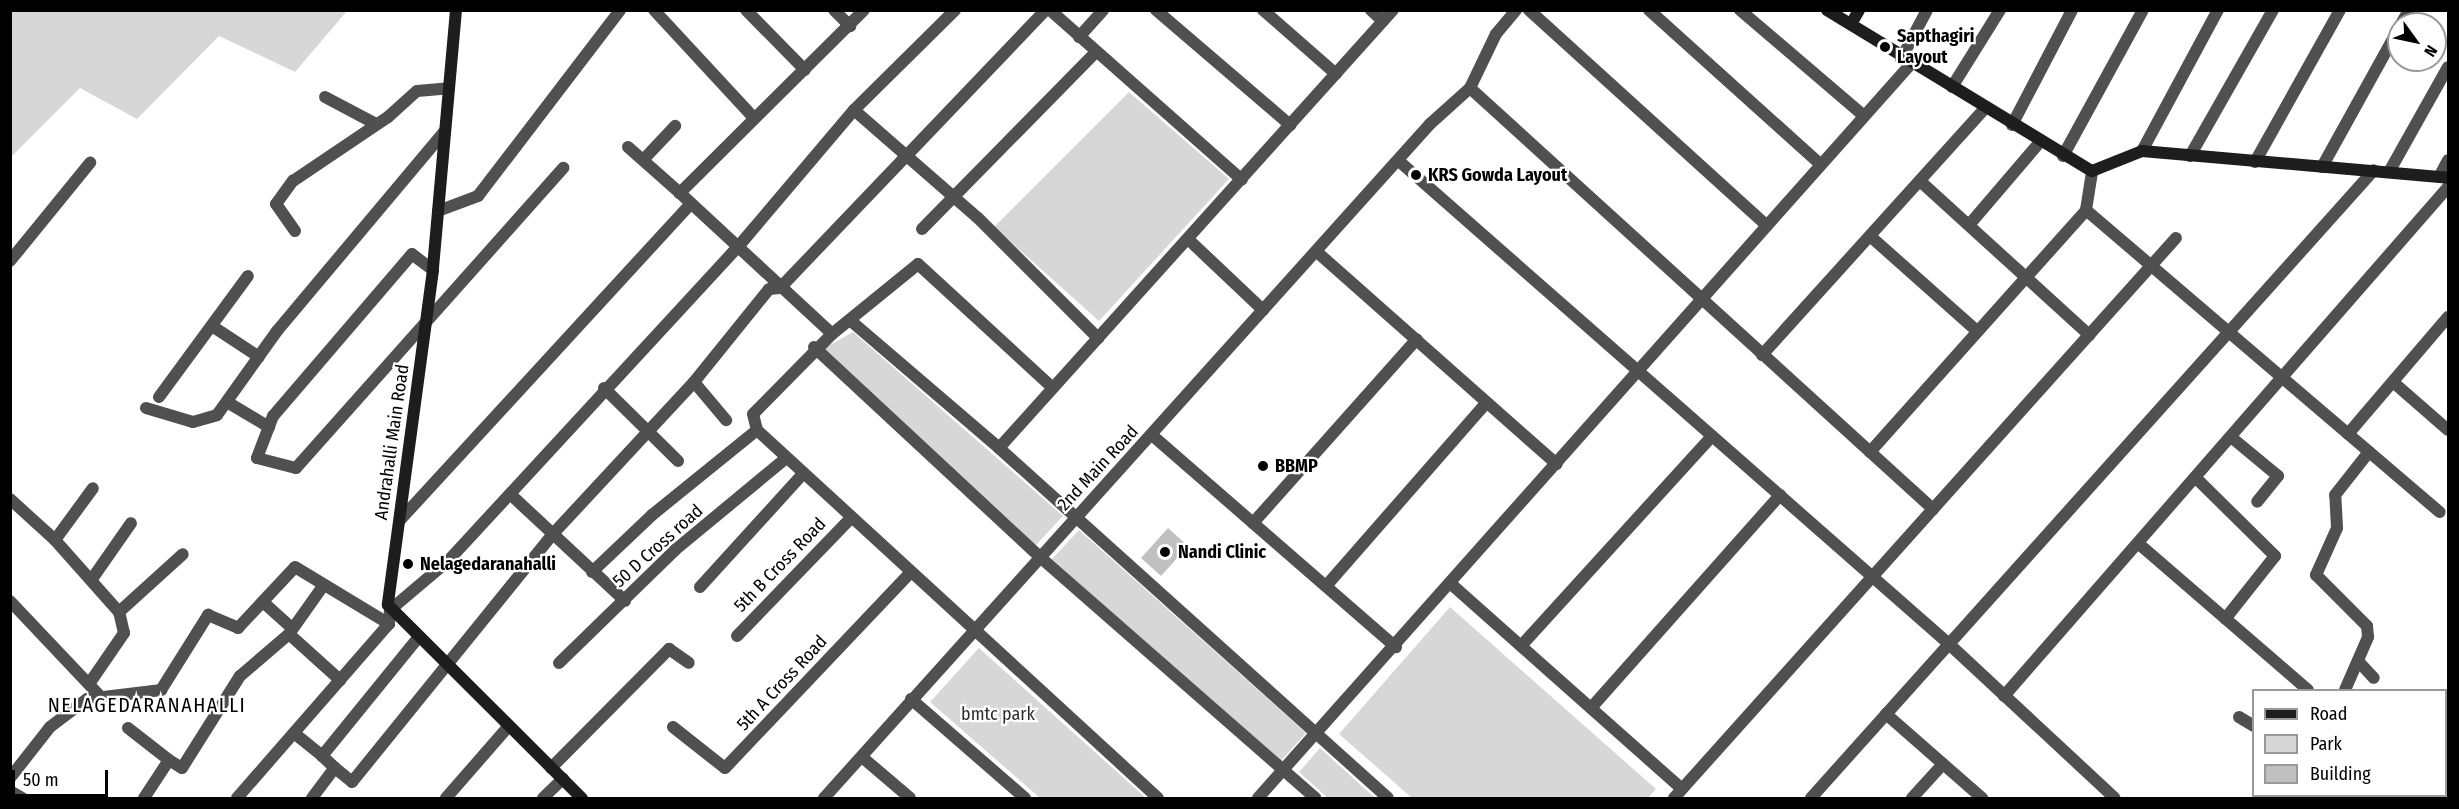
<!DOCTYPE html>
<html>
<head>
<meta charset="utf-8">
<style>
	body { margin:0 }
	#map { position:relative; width:2459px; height:809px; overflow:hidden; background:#fff; font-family:"Fira Sans Condensed",sans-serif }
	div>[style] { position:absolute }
	.green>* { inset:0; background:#d7d7d7 }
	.building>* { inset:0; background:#c0c0c0 }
	.street>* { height:12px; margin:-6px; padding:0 6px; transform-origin:6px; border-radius:6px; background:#505050 }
	.secondary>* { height:12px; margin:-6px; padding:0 6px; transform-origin:6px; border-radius:6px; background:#1d1d1d }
	.dots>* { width:16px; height:16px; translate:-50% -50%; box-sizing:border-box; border:3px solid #fff; border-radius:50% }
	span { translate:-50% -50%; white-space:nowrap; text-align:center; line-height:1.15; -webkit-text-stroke:4.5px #fff; paint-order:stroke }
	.poi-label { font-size:18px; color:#000; font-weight:700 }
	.left { translate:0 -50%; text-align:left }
	.street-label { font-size:18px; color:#000 }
	.park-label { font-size:18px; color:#2e2e2e }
	.neighbourhood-label { font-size:20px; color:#000; letter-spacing:1.5px }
	.frame { position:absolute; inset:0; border:12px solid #000; pointer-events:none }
	.legend { position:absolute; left:2252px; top:689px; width:195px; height:108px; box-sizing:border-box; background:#fff; border:2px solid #999; margin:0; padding:8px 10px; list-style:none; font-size:18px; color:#000 }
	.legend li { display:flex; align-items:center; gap:12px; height:30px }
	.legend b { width:30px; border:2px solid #999 }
	.north { position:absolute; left:2387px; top:12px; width:60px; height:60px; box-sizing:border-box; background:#fff; border:2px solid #999; border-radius:50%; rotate:123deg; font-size:16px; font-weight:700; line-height:24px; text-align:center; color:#000 }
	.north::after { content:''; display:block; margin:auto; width:21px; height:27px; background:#000; clip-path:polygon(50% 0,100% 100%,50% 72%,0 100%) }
	.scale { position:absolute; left:12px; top:770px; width:96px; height:27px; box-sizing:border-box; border:3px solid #000; border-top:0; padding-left:8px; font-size:18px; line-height:21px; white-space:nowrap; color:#000; -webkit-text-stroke:4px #fff; paint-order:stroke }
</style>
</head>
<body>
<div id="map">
	<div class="green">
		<i style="clip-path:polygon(11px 10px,347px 10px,347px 11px,295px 72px,219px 36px,137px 119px,80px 88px,11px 157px)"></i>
		<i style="clip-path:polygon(1129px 92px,1229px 179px,1099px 321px,994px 227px)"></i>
		<i style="clip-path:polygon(853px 332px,1063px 516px,1035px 546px,823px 349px)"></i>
		<i style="clip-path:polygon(1079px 530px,1306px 733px,1279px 763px,1052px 559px)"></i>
		<i style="clip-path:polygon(1450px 607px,1656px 789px,1648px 798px,1412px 798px,1339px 734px)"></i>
		<i style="clip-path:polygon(979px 648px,1146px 798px,1040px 798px,930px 702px)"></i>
		<i style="clip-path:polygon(1320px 748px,1375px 798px,1328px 798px,1299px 772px)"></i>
	</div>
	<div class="building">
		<i style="clip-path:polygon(1168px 528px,1188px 546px,1161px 576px,1141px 558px)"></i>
	</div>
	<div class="street">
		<i style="left:654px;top:10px;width:147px;rotate:47.2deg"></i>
		<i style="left:746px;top:10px;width:84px;rotate:45.5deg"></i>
		<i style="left:834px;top:10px;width:23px;rotate:45deg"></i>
		<i style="left:864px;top:10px;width:260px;rotate:135.2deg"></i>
		<i style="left:680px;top:193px;width:207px;rotate:42.8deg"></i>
		<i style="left:832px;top:334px;width:112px;rotate:134.6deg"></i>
		<i style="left:753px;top:414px;width:16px;rotate:76deg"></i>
		<i style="left:757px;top:430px;width:544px;rotate:42.54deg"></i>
		<i style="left:1050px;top:10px;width:256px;rotate:41.5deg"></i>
		<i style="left:1156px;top:10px;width:177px;rotate:40.6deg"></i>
		<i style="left:1263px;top:10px;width:97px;rotate:41.2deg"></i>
		<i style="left:1371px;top:10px;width:16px;rotate:43deg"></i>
		<i style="left:1529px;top:10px;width:321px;rotate:42.2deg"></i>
		<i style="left:1649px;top:10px;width:230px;rotate:42deg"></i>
		<i style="left:1740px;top:10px;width:163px;rotate:40.5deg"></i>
		<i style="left:2401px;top:24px;width:16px;rotate:-60deg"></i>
		<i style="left:1079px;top:37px;width:36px;rotate:-48deg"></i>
		<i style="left:1901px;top:59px;width:55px;rotate:-62deg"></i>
		<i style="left:1952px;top:87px;width:91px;rotate:-58.1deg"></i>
		<i style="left:1470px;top:88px;width:626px;rotate:42.28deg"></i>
		<i style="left:325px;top:97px;width:58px;rotate:27.9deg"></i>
		<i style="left:854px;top:110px;width:164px;rotate:41.1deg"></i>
		<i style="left:978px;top:218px;width:170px;rotate:45deg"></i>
		<i style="left:2012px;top:125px;width:130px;rotate:-62.4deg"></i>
		<i style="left:628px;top:147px;width:69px;rotate:41.5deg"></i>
		<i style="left:2142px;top:151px;width:160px;rotate:-61.7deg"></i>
		<i style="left:2063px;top:156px;width:166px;rotate:-61.3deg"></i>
		<i style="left:2190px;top:156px;width:168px;rotate:-60.4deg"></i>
		<i style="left:643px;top:160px;width:47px;rotate:-46.7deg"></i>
		<i style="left:1400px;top:162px;width:731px;rotate:41.28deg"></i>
		<i style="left:1949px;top:644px;width:226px;rotate:42.9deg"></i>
		<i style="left:2255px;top:162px;width:174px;rotate:-60.8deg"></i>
		<i style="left:2322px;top:167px;width:159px;rotate:-61deg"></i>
		<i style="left:2389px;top:172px;width:120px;rotate:-60.7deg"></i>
		<i style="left:2439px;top:177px;width:19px;rotate:-62deg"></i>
		<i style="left:1920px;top:181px;width:229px;rotate:42.3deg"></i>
		<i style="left:2086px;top:210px;width:465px;rotate:40.5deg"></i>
		<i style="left:438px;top:211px;width:43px;rotate:-20.6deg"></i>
		<i style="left:478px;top:196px;width:234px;rotate:-52.6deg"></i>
		<i style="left:1969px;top:225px;width:109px;rotate:-49.5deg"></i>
		<i style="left:922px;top:229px;width:248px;rotate:-45.5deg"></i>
		<i style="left:295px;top:231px;width:33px;rotate:-125deg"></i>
		<i style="left:276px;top:204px;width:29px;rotate:-54deg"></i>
		<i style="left:293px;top:181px;width:115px;rotate:-34deg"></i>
		<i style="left:388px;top:117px;width:39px;rotate:-42deg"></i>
		<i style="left:417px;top:91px;width:32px;rotate:-5deg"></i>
		<i style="left:1870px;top:236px;width:143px;rotate:41.6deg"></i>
		<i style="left:1189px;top:240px;width:102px;rotate:43.4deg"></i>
		<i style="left:1317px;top:252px;width:320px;rotate:41.5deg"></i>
		<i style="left:10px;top:261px;width:127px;rotate:-50.8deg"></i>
		<i style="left:433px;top:270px;width:26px;rotate:-143deg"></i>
		<i style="left:412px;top:254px;width:213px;rotate:130.6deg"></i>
		<i style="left:273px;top:416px;width:45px;rotate:110.9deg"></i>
		<i style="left:257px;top:458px;width:40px;rotate:14.4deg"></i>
		<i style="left:296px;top:468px;width:402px;rotate:-48.3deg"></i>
		<i style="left:851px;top:321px;width:195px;rotate:40.6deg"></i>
		<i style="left:999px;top:448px;width:523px;rotate:41.98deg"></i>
		<i style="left:212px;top:326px;width:56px;rotate:33.4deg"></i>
		<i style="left:832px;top:334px;width:111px;rotate:-39.1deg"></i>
		<i style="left:918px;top:264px;width:183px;rotate:42.6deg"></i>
		<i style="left:814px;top:347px;width:309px;rotate:42.9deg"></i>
		<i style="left:1040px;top:557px;width:366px;rotate:41.2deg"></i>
		<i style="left:1762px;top:355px;width:333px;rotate:-47.9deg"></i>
		<i style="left:694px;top:382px;width:50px;rotate:49.9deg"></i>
		<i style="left:2393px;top:382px;width:73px;rotate:41.1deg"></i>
		<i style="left:604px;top:388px;width:104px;rotate:44.6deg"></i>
		<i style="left:159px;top:397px;width:150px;rotate:-53.7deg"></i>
		<i style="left:227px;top:402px;width:49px;rotate:30.8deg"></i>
		<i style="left:146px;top:408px;width:49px;rotate:16.6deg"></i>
		<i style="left:193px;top:422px;width:25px;rotate:-16deg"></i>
		<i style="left:217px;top:415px;width:103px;rotate:-54.5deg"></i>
		<i style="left:277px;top:331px;width:261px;rotate:-50deg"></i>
		<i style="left:2348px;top:434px;width:154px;rotate:-49.5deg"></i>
		<i style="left:1153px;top:436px;width:322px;rotate:41deg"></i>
		<i style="left:2231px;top:437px;width:61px;rotate:39.7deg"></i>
		<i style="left:2278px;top:476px;width:33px;rotate:129deg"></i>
		<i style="left:999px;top:448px;width:589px;rotate:-48.03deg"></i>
		<i style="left:1870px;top:452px;width:324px;rotate:-48.2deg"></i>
		<i style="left:2086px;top:210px;width:39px;rotate:-81deg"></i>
		<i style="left:2196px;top:478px;width:111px;rotate:44.6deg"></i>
		<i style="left:2275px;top:556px;width:80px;rotate:128.4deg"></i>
		<i style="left:510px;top:494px;width:157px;rotate:42.9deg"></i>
		<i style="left:10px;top:499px;width:61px;rotate:42.3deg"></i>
		<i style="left:55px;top:540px;width:96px;rotate:48.4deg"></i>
		<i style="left:119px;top:612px;width:86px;rotate:-42.2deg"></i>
		<i style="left:400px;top:520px;width:430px;rotate:-47.4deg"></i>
		<i style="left:1253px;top:523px;width:246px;rotate:-48.3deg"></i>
		<i style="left:55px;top:540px;width:64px;rotate:-53.8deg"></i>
		<i style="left:2139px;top:544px;width:223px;rotate:40.8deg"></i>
		<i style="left:592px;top:572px;width:83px;rotate:-43.5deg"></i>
		<i style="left:652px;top:515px;width:135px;rotate:-39deg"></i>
		<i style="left:92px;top:579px;width:68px;rotate:-55.1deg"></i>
		<i style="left:1450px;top:583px;width:310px;rotate:41.6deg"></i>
		<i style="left:1326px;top:586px;width:244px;rotate:-48.8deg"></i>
		<i style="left:700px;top:587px;width:153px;rotate:-47.7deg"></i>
		<i style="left:10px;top:601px;width:129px;rotate:46.6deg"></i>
		<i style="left:263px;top:602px;width:39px;rotate:42deg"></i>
		<i style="left:289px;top:634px;width:69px;rotate:42deg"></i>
		<i style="left:737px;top:636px;width:163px;rotate:-46deg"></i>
		<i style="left:1521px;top:646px;width:284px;rotate:-47.7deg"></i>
		<i style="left:2358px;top:661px;width:23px;rotate:47deg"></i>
		<i style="left:559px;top:663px;width:162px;rotate:-44.2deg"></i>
		<i style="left:675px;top:550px;width:143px;rotate:-39.6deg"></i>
		<i style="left:89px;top:684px;width:62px;rotate:-55.5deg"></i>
		<i style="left:124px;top:633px;width:22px;rotate:-103deg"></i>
		<i style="left:2345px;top:690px;width:58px;rotate:-66.5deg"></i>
		<i style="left:2368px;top:637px;width:11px;rotate:-95deg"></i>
		<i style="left:2367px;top:626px;width:72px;rotate:-135deg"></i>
		<i style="left:2316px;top:575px;width:51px;rotate:-65.9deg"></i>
		<i style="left:2337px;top:528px;width:33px;rotate:-93deg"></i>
		<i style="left:2335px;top:495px;width:55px;rotate:-51.7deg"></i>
		<i style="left:2004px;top:696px;width:675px;rotate:-48.9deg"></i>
		<i style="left:911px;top:699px;width:151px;rotate:41deg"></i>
		<i style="left:1591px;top:708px;width:285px;rotate:-48.4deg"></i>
		<i style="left:1886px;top:714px;width:128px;rotate:41.2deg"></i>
		<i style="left:2239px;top:717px;width:17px;rotate:31deg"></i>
		<i style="left:673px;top:727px;width:66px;rotate:38.3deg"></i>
		<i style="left:725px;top:768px;width:269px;rotate:-46.5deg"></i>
		<i style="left:128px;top:728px;width:52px;rotate:38deg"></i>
		<i style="left:294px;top:733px;width:36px;rotate:39deg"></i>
		<i style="left:862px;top:757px;width:63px;rotate:40.5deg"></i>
		<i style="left:335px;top:768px;width:18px;rotate:-137deg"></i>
		<i style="left:322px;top:756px;width:152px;rotate:-50.9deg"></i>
		<i style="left:551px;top:768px;width:168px;rotate:-45.2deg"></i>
		<i style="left:669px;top:649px;width:24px;rotate:35deg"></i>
		<i style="left:10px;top:778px;width:65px;rotate:-51.9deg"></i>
		<i style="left:50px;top:727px;width:46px;rotate:-37.1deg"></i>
		<i style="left:87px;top:699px;width:75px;rotate:-6.9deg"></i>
		<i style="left:161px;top:690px;width:89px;rotate:-57.9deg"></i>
		<i style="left:208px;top:615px;width:33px;rotate:23deg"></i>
		<i style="left:238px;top:628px;width:83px;rotate:-46.9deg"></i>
		<i style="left:295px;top:567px;width:110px;rotate:31.2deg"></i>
		<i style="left:10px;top:791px;width:14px;rotate:30deg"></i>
		<i style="left:144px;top:798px;width:45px;rotate:-56.7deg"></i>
		<i style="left:169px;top:760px;width:15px;rotate:32deg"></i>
		<i style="left:182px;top:768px;width:109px;rotate:-57.8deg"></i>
		<i style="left:240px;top:676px;width:65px;rotate:-40.6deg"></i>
		<i style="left:289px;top:634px;width:59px;rotate:-54.7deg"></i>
		<i style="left:237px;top:798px;width:231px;rotate:-48.9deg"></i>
		<i style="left:389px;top:624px;width:14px;rotate:-86deg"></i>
		<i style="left:390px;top:610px;width:76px;rotate:-40.2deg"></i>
		<i style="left:448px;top:561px;width:426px;rotate:-47.3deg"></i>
		<i style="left:737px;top:248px;width:181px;rotate:-49.7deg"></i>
		<i style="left:854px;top:110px;width:142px;rotate:-44.7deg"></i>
		<i style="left:312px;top:798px;width:38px;rotate:-53deg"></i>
		<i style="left:335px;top:768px;width:22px;rotate:39deg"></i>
		<i style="left:352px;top:782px;width:316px;rotate:-51deg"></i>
		<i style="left:551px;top:536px;width:210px;rotate:-47.1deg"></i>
		<i style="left:694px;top:382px;width:119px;rotate:-51.1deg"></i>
		<i style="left:769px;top:289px;width:11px;rotate:-5deg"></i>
		<i style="left:780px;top:288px;width:385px;rotate:-46.3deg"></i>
		<i style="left:446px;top:798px;width:94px;rotate:-48.9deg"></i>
		<i style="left:543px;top:798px;width:28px;rotate:-44deg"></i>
		<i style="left:824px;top:798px;width:906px;rotate:-48.04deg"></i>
		<i style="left:1430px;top:124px;width:54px;rotate:-42deg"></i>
		<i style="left:1470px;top:88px;width:60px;rotate:-64.3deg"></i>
		<i style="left:1496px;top:34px;width:31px;rotate:-50deg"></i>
		<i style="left:1258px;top:798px;width:981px;rotate:-48.35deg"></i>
		<i style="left:1674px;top:798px;width:752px;rotate:-48.13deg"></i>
		<i style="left:1811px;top:798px;width:843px;rotate:-48.12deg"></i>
		<i style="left:1912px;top:798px;width:46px;rotate:-47.6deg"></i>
	</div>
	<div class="secondary">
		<i style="left:456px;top:10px;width:261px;rotate:95.1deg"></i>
		<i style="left:433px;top:270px;width:338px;rotate:97.7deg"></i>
		<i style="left:388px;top:605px;width:274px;rotate:44.9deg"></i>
		<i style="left:1827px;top:10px;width:310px;rotate:31.3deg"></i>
		<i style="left:2092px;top:171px;width:54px;rotate:-21.8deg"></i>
		<i style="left:2142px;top:151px;width:307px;rotate:5deg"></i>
		<i style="left:1851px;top:24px;width:16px;rotate:-60deg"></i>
		<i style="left:2446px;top:737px;width:2px;rotate:-27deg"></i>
		<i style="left:2311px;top:798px;width:4px;rotate:-27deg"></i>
	</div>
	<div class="dots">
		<i style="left:1885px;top:47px;background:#000"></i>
		<i style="left:1416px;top:175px;background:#000"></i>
		<i style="left:1263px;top:466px;background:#000"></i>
		<i style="left:1165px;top:552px;background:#000"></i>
		<i style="left:408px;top:564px;background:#000"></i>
	</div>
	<div class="poi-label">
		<span class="left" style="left:1897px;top:47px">Sapthagiri<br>Layout</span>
		<span class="left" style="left:1428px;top:175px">KRS Gowda Layout</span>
		<span class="left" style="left:1275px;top:466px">BBMP</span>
		<span class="left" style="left:1178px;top:552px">Nandi Clinic</span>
		<span class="left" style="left:420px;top:564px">Nelagedaranahalli</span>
	</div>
	<div class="street-label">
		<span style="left:392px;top:442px;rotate:-82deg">Andrahalli Main Road</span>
		<span style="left:1098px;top:468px;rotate:-47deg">2nd Main Road</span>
		<span style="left:658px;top:546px;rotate:-42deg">50 D Cross road</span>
		<span style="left:780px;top:565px;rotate:-46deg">5th B Cross Road</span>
		<span style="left:782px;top:683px;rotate:-47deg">5th A Cross Road</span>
	</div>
	<div class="park-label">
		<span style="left:998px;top:714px">bmtc park</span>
	</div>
	<div class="neighbourhood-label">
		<span style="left:147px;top:705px">NELAGEDARANAHALLI</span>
	</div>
	<div class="frame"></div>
	<ul class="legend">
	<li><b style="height:8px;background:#1d1d1d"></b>Road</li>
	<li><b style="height:16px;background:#d7d7d7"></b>Park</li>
	<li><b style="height:16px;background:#c0c0c0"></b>Building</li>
	</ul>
	<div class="north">N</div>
	<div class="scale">50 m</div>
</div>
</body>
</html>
